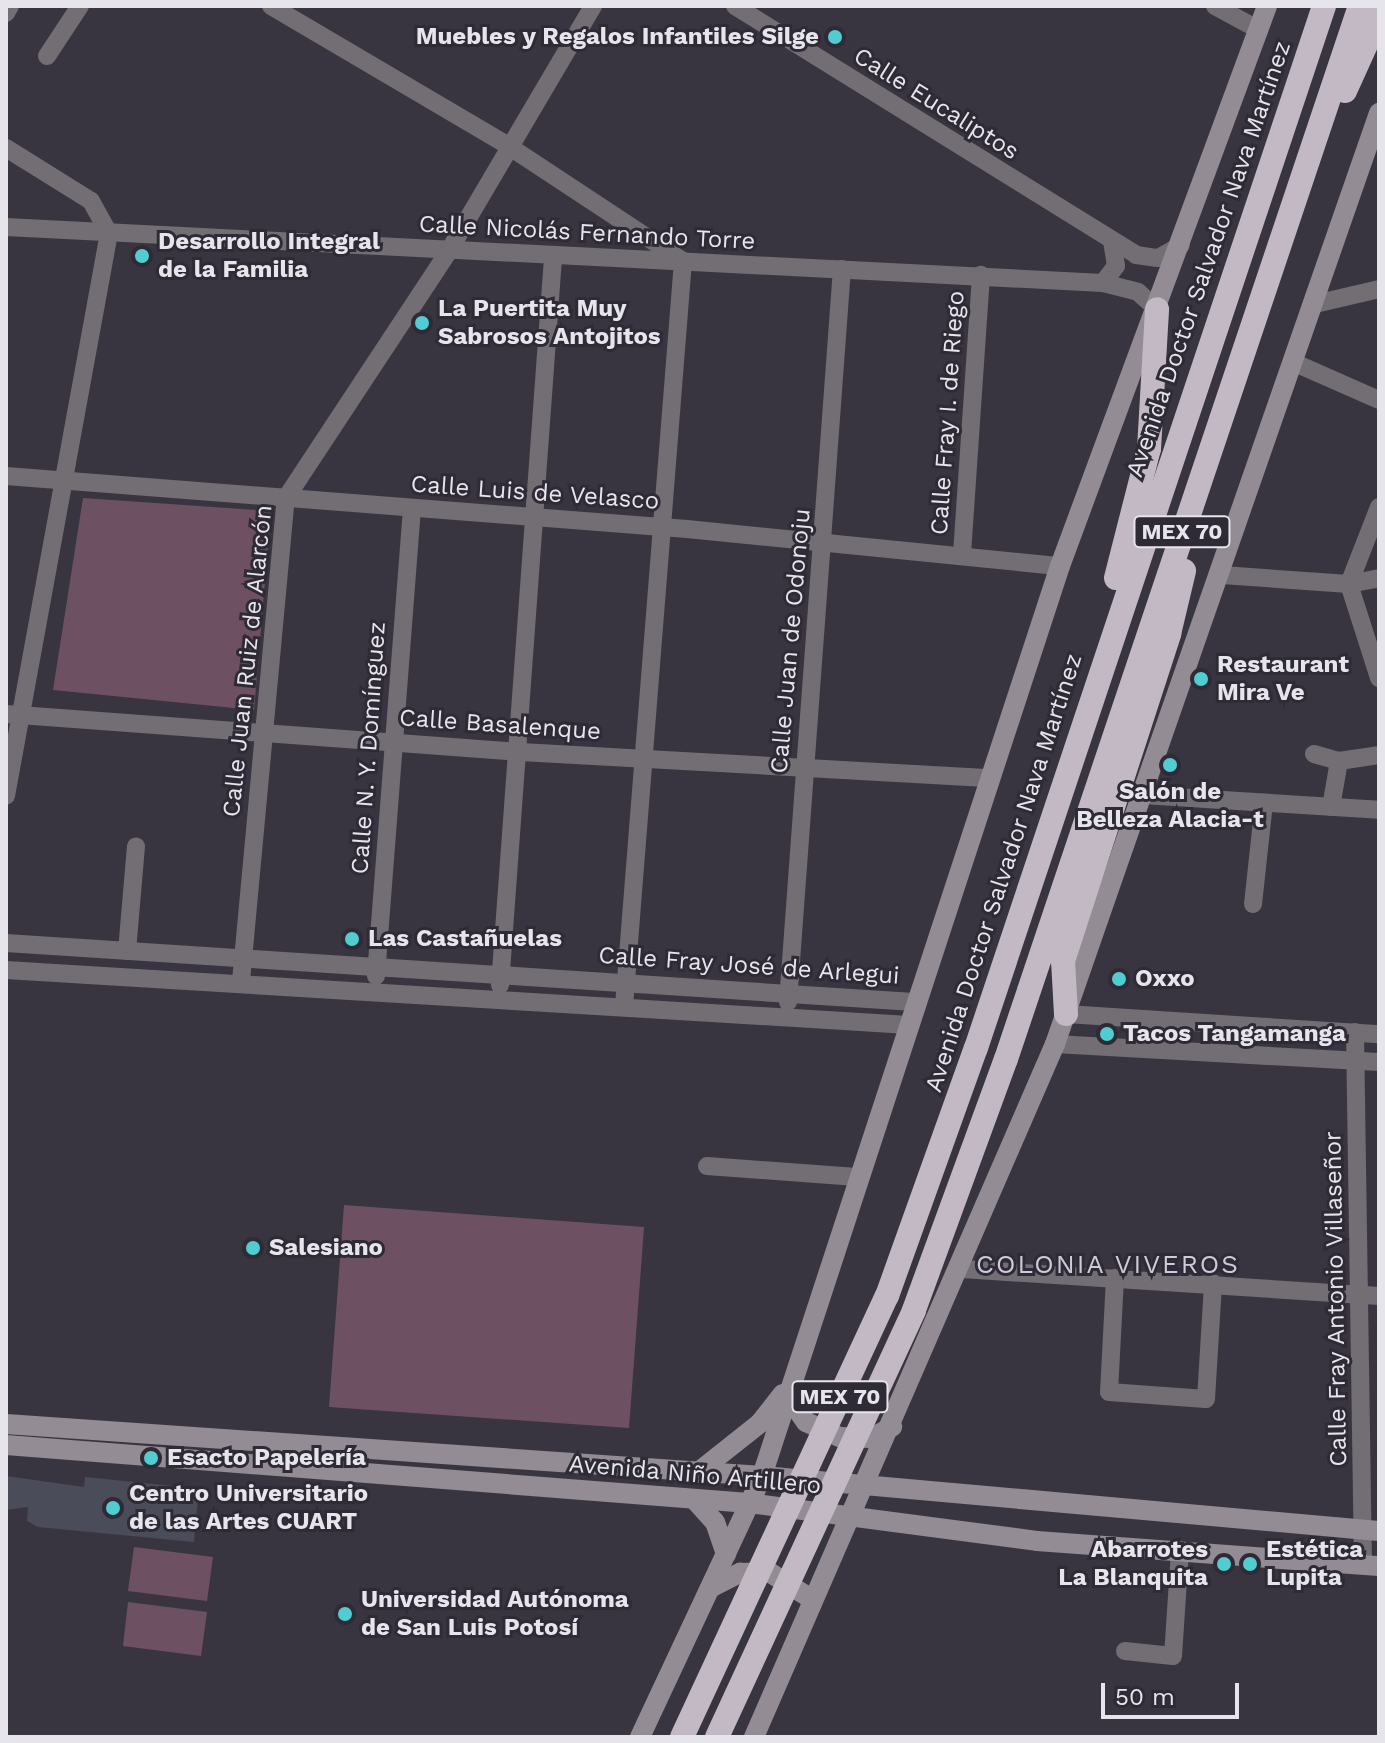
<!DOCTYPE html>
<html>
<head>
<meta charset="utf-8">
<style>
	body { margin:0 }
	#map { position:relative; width:1385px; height:1743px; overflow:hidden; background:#393540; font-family:"Work Sans",sans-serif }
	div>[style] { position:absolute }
	.green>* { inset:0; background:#6d5163 }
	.building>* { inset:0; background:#4b4c59 }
	.street>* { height:18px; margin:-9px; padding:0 9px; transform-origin:9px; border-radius:9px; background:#726e73 }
	.secondary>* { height:20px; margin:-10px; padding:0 10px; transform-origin:10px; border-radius:10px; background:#938c94 }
	.highway>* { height:24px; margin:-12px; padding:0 12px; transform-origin:12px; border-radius:12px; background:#c3b9c5 }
	.highway-bridge>* { height:24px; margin:-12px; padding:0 12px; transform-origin:12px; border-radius:12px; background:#c3b9c5 }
	.dots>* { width:22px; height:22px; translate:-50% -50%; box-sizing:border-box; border:4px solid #2f2b36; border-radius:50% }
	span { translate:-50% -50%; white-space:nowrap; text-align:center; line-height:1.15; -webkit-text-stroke:6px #2f2b36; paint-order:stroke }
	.shield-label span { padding:2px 6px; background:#2f2b36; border:2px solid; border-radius:6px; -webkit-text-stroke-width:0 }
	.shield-label { font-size:22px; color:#e7e5ec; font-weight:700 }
	.poi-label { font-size:24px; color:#e7e5ec; font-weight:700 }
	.right { translate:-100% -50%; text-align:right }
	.left { translate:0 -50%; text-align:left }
	.street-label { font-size:24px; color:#e7e5ec }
	.neighbourhood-label { font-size:26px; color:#cfcad9; letter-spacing:2px }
	.frame { position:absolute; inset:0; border:8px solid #e7e5ec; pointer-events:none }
	.scale { position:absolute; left:1101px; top:1683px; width:138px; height:36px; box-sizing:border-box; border:4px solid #e7e5ec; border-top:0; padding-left:10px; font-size:24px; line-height:28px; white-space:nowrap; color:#e7e5ec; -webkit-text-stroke:6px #2f2b36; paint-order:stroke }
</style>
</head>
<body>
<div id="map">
	<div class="green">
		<i style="clip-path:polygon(83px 498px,271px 511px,254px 710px,53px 690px)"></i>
		<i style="clip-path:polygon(344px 1205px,644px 1227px,629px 1428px,329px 1407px)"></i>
		<i style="clip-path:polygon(134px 1547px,213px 1557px,207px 1601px,128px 1591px)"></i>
		<i style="clip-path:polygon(128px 1602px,207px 1612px,201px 1656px,123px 1646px)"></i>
	</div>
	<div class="building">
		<i style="clip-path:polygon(6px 1476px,84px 1487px,85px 1477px,173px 1486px,172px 1495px,198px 1498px,194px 1542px,38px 1527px,27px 1521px,28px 1507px,6px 1510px)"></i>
	</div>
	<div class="street">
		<i style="left:271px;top:6px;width:277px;rotate:30.5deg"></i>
		<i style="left:510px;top:147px;width:207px;rotate:33.4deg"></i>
		<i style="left:683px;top:261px;width:746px;rotate:94.53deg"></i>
		<i style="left:735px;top:6px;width:472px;rotate:31.8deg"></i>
		<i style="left:1136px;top:255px;width:22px;rotate:8deg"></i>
		<i style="left:1158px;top:258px;width:26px;rotate:-29deg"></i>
		<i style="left:1215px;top:6px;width:50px;rotate:28.6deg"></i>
		<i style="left:6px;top:13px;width:8px;rotate:-60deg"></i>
		<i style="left:47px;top:56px;width:60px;rotate:-56.6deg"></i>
		<i style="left:6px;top:148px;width:100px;rotate:31.9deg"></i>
		<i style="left:91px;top:201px;width:37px;rotate:61deg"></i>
		<i style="left:109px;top:233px;width:572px;rotate:100.37deg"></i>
		<i style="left:6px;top:227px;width:1098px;rotate:2.92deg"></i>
		<i style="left:1103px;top:283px;width:36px;rotate:14deg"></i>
		<i style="left:1138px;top:292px;width:25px;rotate:42deg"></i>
		<i style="left:1103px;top:283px;width:21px;rotate:-53deg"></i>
		<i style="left:1116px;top:266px;width:24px;rotate:-99deg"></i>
		<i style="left:1315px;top:304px;width:66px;rotate:-13.2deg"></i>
		<i style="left:1295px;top:363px;width:92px;rotate:23.8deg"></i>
		<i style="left:6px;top:476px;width:683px;rotate:4.45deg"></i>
		<i style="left:687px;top:529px;width:375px;rotate:5.7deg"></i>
		<i style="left:1379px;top:507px;width:83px;rotate:111.3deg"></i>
		<i style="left:1349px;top:584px;width:99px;rotate:72.3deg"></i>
		<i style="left:962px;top:554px;width:280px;rotate:-86.1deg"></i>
		<i style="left:1222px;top:575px;width:127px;rotate:4.1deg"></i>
		<i style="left:1349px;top:584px;width:31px;rotate:-11deg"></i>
		<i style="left:6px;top:714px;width:516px;rotate:4.22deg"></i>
		<i style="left:521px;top:752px;width:470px;rotate:3.2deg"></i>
		<i style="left:1314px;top:754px;width:26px;rotate:16deg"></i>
		<i style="left:1339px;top:761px;width:40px;rotate:-8.5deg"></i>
		<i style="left:1143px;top:795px;width:236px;rotate:3.6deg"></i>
		<i style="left:1331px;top:807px;width:47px;rotate:-80.1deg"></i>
		<i style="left:1253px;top:904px;width:102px;rotate:-83.8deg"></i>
		<i style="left:6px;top:943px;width:910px;rotate:3.72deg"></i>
		<i style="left:127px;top:951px;width:105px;rotate:-85.1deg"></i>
		<i style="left:6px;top:970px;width:904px;rotate:3.49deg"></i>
		<i style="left:376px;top:976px;width:468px;rotate:-85.6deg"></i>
		<i style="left:241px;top:981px;width:485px;rotate:-84.7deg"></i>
		<i style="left:286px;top:498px;width:298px;rotate:-56.6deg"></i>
		<i style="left:450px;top:249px;width:282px;rotate:-59.5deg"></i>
		<i style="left:500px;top:985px;width:729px;rotate:-85.83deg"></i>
		<i style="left:788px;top:1002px;width:735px;rotate:-85.79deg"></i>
		<i style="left:1066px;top:1014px;width:314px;rotate:3.7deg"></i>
		<i style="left:1355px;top:1032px;width:532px;rotate:89.14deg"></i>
		<i style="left:1055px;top:1044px;width:324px;rotate:3.2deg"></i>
		<i style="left:707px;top:1166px;width:150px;rotate:4.2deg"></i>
		<i style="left:962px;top:1269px;width:418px;rotate:3.7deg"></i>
		<i style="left:1115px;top:1278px;width:114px;rotate:93deg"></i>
		<i style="left:1109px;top:1392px;width:97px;rotate:4.1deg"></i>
		<i style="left:1206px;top:1399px;width:116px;rotate:-86.5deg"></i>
		<i style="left:1125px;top:1651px;width:48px;rotate:5.9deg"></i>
		<i style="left:1173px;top:1656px;width:106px;rotate:-86.2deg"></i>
	</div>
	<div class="secondary">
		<i style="left:787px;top:1395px;width:33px;rotate:55deg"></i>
		<i style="left:806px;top:1422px;width:36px;rotate:24deg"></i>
		<i style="left:839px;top:1437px;width:32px;rotate:2deg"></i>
		<i style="left:871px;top:1438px;width:24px;rotate:-28deg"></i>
		<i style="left:6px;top:1424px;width:758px;rotate:3.93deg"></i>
		<i style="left:762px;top:1476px;width:619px;rotate:5.09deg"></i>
		<i style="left:6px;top:1445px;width:745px;rotate:4.46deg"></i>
		<i style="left:749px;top:1503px;width:290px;rotate:7.5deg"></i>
		<i style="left:1037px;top:1541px;width:343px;rotate:4.2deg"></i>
		<i style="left:697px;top:1473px;width:80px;rotate:-38.4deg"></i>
		<i style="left:760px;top:1423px;width:37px;rotate:-52deg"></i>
		<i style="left:694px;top:1499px;width:31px;rotate:48deg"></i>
		<i style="left:715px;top:1522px;width:34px;rotate:71deg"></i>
		<i style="left:710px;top:1588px;width:34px;rotate:-27deg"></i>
		<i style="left:740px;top:1573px;width:29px;rotate:-2deg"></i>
		<i style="left:769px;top:1572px;width:52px;rotate:32.5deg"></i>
		<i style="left:640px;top:1737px;width:288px;rotate:-64.9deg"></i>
		<i style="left:762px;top:1476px;width:958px;rotate:-71.87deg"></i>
		<i style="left:1060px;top:566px;width:597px;rotate:-69.71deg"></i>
		<i style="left:754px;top:1737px;width:756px;rotate:-66.52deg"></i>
		<i style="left:1055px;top:1044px;width:986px;rotate:-70.81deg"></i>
	</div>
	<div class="highway">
		<i style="left:1345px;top:91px;width:82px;rotate:-65.6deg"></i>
		<i style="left:1116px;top:578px;width:133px;rotate:-75.7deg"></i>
		<i style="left:1149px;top:449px;width:140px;rotate:-86.7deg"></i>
		<i style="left:1066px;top:1014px;width:53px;rotate:-93.2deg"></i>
		<i style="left:1063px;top:961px;width:344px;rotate:-72deg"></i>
		<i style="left:1169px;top:634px;width:65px;rotate:-76.6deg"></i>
		<i style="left:976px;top:1048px;width:1099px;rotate:-71.53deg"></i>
		<i style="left:1006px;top:1059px;width:1111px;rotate:-71.42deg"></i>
	</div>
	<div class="highway-bridge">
		<i style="left:682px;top:1737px;width:486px;rotate:-65.1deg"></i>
		<i style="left:887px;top:1296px;width:263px;rotate:-70.3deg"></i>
		<i style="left:717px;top:1737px;width:470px;rotate:-65.2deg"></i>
		<i style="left:914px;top:1310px;width:267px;rotate:-69.9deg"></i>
	</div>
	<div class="dots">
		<i style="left:835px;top:37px;background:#51ccd1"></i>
		<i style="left:142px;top:256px;background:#51ccd1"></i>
		<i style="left:422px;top:323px;background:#51ccd1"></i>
		<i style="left:1201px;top:679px;background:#51ccd1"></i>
		<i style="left:1170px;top:765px;background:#51ccd1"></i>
		<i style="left:352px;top:939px;background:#51ccd1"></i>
		<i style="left:1119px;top:979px;background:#51ccd1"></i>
		<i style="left:1107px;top:1034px;background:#51ccd1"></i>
		<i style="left:253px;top:1248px;background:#51ccd1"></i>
		<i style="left:151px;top:1458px;background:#51ccd1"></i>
		<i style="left:113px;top:1508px;background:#51ccd1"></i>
		<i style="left:1224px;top:1564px;background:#51ccd1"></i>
		<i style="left:1250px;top:1564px;background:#51ccd1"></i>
		<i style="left:345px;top:1614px;background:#51ccd1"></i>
	</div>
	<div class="shield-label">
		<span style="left:1182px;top:532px">MEX 70</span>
		<span style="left:840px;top:1397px">MEX 70</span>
	</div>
	<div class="poi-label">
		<span class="right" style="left:819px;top:37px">Muebles y Regalos Infantiles Silge</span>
		<span class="left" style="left:158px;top:256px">Desarrollo Integral<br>de la Familia</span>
		<span class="left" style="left:438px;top:323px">La Puertita Muy<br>Sabrosos Antojitos</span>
		<span class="left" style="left:1217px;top:679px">Restaurant<br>Mira Ve</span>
		<span style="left:1170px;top:806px">Salón de<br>Belleza Alacia-t</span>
		<span class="left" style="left:368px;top:939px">Las Castañuelas</span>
		<span class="left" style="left:1135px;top:979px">Oxxo</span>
		<span class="left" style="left:1123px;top:1034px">Tacos Tangamanga</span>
		<span class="left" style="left:269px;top:1248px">Salesiano</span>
		<span class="left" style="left:167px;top:1458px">Esacto Papelería</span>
		<span class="left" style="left:129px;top:1508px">Centro Universitario<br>de las Artes CUART</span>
		<span class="right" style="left:1208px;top:1564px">Abarrotes<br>La Blanquita</span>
		<span class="left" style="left:1266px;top:1564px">Estética<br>Lupita</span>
		<span class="left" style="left:361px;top:1614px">Universidad Autónoma<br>de San Luis Potosí</span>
	</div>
	<div class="street-label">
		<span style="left:936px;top:104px;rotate:32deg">Calle Eucaliptos</span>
		<span style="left:587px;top:233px;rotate:3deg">Calle Nicolás Fernando Torre</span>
		<span style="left:1209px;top:259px;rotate:-71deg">Avenida Doctor Salvador Nava Martínez</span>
		<span style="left:948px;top:413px;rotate:-86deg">Calle Fray I. de Riego</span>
		<span style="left:535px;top:493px;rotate:4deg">Calle Luis de Velasco</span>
		<span style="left:791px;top:641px;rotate:-85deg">Calle Juan de Odonoju</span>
		<span style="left:248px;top:661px;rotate:-84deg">Calle Juan Ruiz de Alarcón</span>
		<span style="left:500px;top:725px;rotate:4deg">Calle Basalenque</span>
		<span style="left:369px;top:748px;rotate:-86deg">Calle N. Y. Domínguez</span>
		<span style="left:1004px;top:873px;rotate:-72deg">Avenida Doctor Salvador Nava Martínez</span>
		<span style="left:749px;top:966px;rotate:4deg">Calle Fray José de Arlegui</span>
		<span style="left:1336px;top:1299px;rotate:-91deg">Calle Fray Antonio Villaseñor</span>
		<span style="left:695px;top:1475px;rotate:5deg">Avenida Niño Artillero</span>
	</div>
	<div class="neighbourhood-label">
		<span style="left:1108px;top:1265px">COLONIA VIVEROS</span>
	</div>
	<div class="frame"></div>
	<div class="scale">50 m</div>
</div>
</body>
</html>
